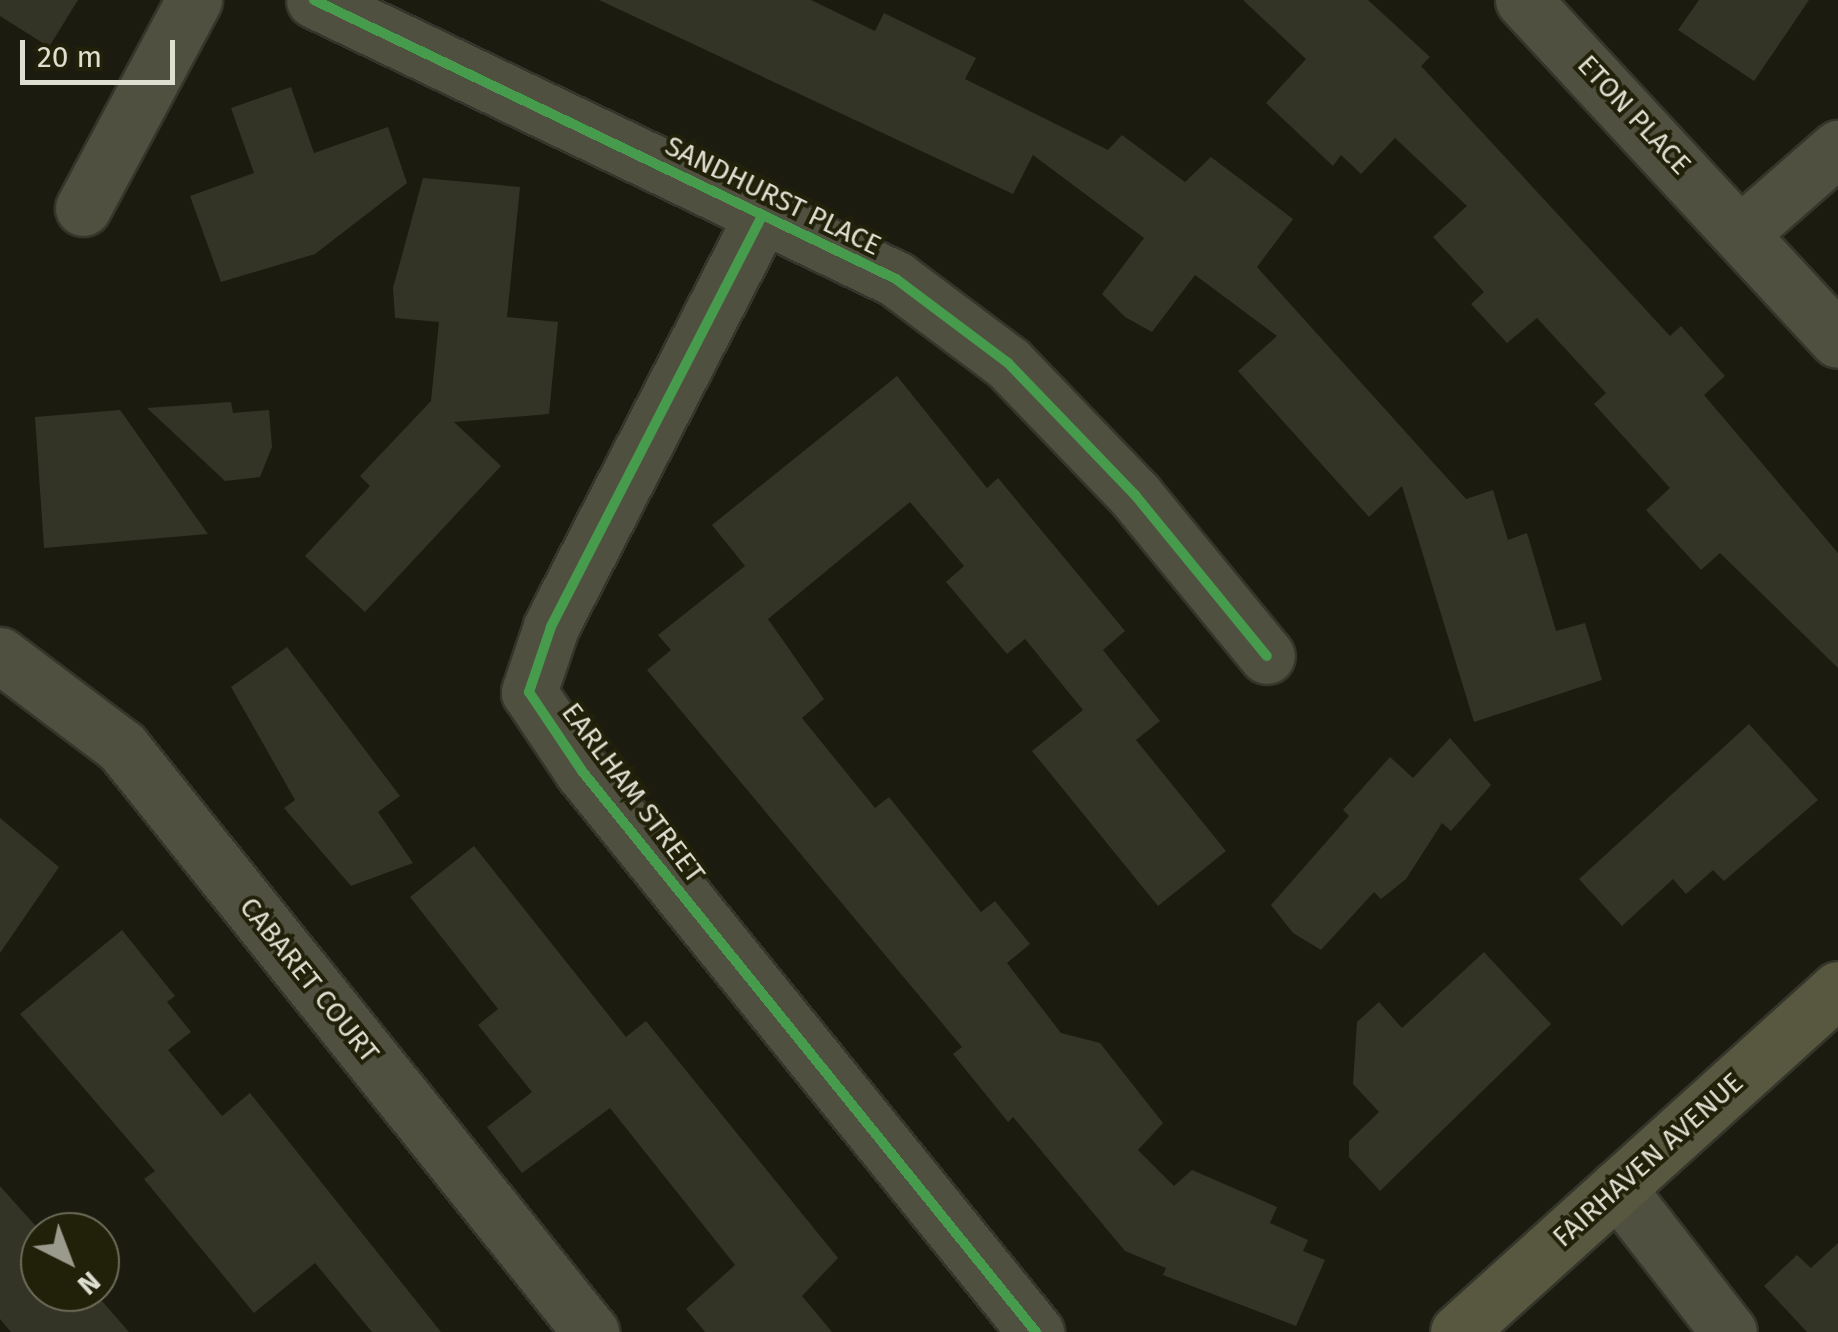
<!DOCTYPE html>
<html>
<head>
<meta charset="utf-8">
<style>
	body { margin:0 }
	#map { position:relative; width:1838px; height:1332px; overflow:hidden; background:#1b1b0f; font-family:"Fira Sans",sans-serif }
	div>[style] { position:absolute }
	.building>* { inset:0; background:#333326 }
	.roads { filter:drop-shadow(2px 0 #35362b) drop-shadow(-2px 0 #35362b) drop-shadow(0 2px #35362b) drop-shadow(0 -2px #35362b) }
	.minor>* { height:55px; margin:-27.5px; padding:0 27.5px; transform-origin:27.5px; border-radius:27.5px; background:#505040 }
	.major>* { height:55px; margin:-27.5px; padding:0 27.5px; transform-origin:27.5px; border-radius:27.5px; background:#58573f }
	.cycleway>* { height:10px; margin:-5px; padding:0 5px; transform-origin:5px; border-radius:5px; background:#469c4c }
	span { translate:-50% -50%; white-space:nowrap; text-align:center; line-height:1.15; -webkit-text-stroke:8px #212009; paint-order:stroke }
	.street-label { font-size:28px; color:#dedfd1 }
	.north { position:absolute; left:20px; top:1212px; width:100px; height:100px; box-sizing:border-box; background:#212009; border:2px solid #6d6c59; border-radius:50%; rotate:138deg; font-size:28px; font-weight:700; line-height:40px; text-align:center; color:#dedfd1 }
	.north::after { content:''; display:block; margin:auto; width:35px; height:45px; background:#9a9a8d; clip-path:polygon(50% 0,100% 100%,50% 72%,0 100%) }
	.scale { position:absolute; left:20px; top:40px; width:155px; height:45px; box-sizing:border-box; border:5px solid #dedfd1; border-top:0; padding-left:12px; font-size:30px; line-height:35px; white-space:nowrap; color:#dedfd1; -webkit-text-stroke:8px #212009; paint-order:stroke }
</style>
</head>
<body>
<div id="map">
	<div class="building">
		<i style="clip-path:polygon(0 0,78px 0,49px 47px,0 16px)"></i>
		<i style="clip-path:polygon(599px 0,811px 0,875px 31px,884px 13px,976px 58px,965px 79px,1108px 150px,1122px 135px,1185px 182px,1211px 157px,1293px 219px,1257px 267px,1466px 499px,1493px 490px,1508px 540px,1527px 533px,1556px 631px,1585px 623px,1602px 680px,1474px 722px,1402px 486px,1369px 517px,1238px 371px,1277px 336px,1195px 275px,1152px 332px,1125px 317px,1102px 294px,1144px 238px,1033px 155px,1013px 194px)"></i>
		<i style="clip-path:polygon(1243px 0,1368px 0,1430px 57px,1421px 66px,1670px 336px,1681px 326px,1725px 376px,1704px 395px,1838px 553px,1838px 668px,1720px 553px,1701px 570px,1646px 510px,1670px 488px,1594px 404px,1606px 393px,1537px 318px,1507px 343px,1471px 304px,1484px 292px,1433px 237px,1467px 206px,1395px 138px,1361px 174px,1341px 155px,1333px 166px,1266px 103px,1306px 59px)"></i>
		<i style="clip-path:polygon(1699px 0,1809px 0,1754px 81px,1678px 30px)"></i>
		<i style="clip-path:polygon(291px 87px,314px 153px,388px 127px,407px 183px,315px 254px,221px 282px,190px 196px,254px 173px,231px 108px)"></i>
		<i style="clip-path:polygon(423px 178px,520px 187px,507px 317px,558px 322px,549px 414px,454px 422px,501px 466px,365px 612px,305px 556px,370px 486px,360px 476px,431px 401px,439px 322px,395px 318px,393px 288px)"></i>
		<i style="clip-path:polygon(897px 376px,987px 488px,998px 478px,1125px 631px,1103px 650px,1160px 721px,1136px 740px,1226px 851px,1158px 906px,1032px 751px,1083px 710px,1025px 639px,1007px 654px,946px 582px,964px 566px,910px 502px,768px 619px,824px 699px,802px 718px,875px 808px,889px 797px,981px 912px,995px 901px,1030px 944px,1007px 963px,1061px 1033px,1100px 1043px,1163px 1123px,1138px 1150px,1174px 1186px,1192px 1170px,1277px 1207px,1270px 1223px,1308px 1240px,1303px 1251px,1325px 1260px,1296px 1326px,1163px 1275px,1166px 1268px,1125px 1251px,1013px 1117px,1008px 1122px,953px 1054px,962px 1047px,647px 670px,671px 650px,658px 635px,745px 566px,712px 525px)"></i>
		<i style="clip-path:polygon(231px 402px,233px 413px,269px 410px,272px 447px,260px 477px,225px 481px,147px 408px)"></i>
		<i style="clip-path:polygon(120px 410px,208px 534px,44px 548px,35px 417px)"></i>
		<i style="clip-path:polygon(287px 647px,400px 796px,378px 812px,413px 863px,351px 886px,284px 808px,295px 800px,231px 687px)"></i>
		<i style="clip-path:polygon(1749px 724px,1818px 800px,1724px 881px,1713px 870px,1686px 894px,1673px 879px,1622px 926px,1579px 879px)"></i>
		<i style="clip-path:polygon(1450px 738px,1491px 785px,1451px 831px,1442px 823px,1406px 879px,1381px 899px,1374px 892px,1321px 950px,1293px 933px,1271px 905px,1349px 816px,1343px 810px,1390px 757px,1413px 778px)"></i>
		<i style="clip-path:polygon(0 818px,59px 867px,0 953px)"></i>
		<i style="clip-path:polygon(474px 846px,626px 1037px,646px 1021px,838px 1258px,802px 1296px,832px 1332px,705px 1332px,686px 1309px,735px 1265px,610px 1108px,522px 1173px,487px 1127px,532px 1092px,478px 1025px,498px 1009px,410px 897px)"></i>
		<i style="clip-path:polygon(122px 930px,175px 996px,167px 1002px,191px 1032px,168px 1050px,222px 1116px,250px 1093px,441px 1332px,372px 1332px,315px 1263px,254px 1313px,144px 1179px,155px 1171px,20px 1014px)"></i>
		<i style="clip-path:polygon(1484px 952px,1551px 1024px,1380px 1191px,1349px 1157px,1349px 1141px,1379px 1112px,1353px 1084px,1357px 1022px,1379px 1002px,1402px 1028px)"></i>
		<i style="clip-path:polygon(0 1186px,41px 1232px,40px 1292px,94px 1292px,129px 1332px,11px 1332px,0 1319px)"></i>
		<i style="clip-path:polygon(1838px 1243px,1838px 1332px,1807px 1332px,1764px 1286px,1797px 1255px,1811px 1268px)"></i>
	</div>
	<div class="roads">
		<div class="minor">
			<i style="left:314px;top:0;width:645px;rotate:25.61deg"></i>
			<i style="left:896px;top:279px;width:140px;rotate:36.9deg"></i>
			<i style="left:1008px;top:363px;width:183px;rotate:46.1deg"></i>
			<i style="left:1135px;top:495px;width:208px;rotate:50.7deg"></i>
			<i style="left:1523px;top:0;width:463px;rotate:47.2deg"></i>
			<i style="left:83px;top:208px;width:236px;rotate:-61.9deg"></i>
			<i style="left:762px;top:216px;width:462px;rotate:117.2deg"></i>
			<i style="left:551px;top:627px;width:69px;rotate:108.7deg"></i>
			<i style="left:529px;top:692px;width:95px;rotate:56.1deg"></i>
			<i style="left:582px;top:771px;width:722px;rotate:51.02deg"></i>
			<i style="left:1742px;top:232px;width:128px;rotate:-41.2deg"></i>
			<i style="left:0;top:655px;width:153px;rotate:37deg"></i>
			<i style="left:122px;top:747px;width:750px;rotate:51.28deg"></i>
			<i style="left:1617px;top:1188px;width:182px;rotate:52.1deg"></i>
		</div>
		<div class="major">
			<i style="left:1458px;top:1332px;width:512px;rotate:-42.07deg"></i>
		</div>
	</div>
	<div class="cycleway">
		<i style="left:314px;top:0;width:645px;rotate:25.61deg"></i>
		<i style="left:896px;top:279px;width:140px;rotate:36.9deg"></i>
		<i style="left:1008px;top:363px;width:183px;rotate:46.1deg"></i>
		<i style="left:1135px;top:495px;width:208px;rotate:50.7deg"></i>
		<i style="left:762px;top:216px;width:462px;rotate:117.2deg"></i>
		<i style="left:551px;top:627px;width:69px;rotate:108.7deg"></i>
		<i style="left:529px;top:692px;width:95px;rotate:56.1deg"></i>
		<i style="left:582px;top:771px;width:722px;rotate:51.02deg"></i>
	</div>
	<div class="street-label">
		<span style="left:1634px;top:115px;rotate:47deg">ETON PLACE</span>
		<span style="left:773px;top:196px;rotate:26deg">SANDHURST PLACE</span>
		<span style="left:633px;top:793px;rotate:53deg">EARLHAM STREET</span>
		<span style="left:309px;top:980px;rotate:51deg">CABARET COURT</span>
		<span style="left:1648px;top:1160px;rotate:-42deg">FAIRHAVEN AVENUE</span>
	</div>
	<div class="north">N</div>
	<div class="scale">20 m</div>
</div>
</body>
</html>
